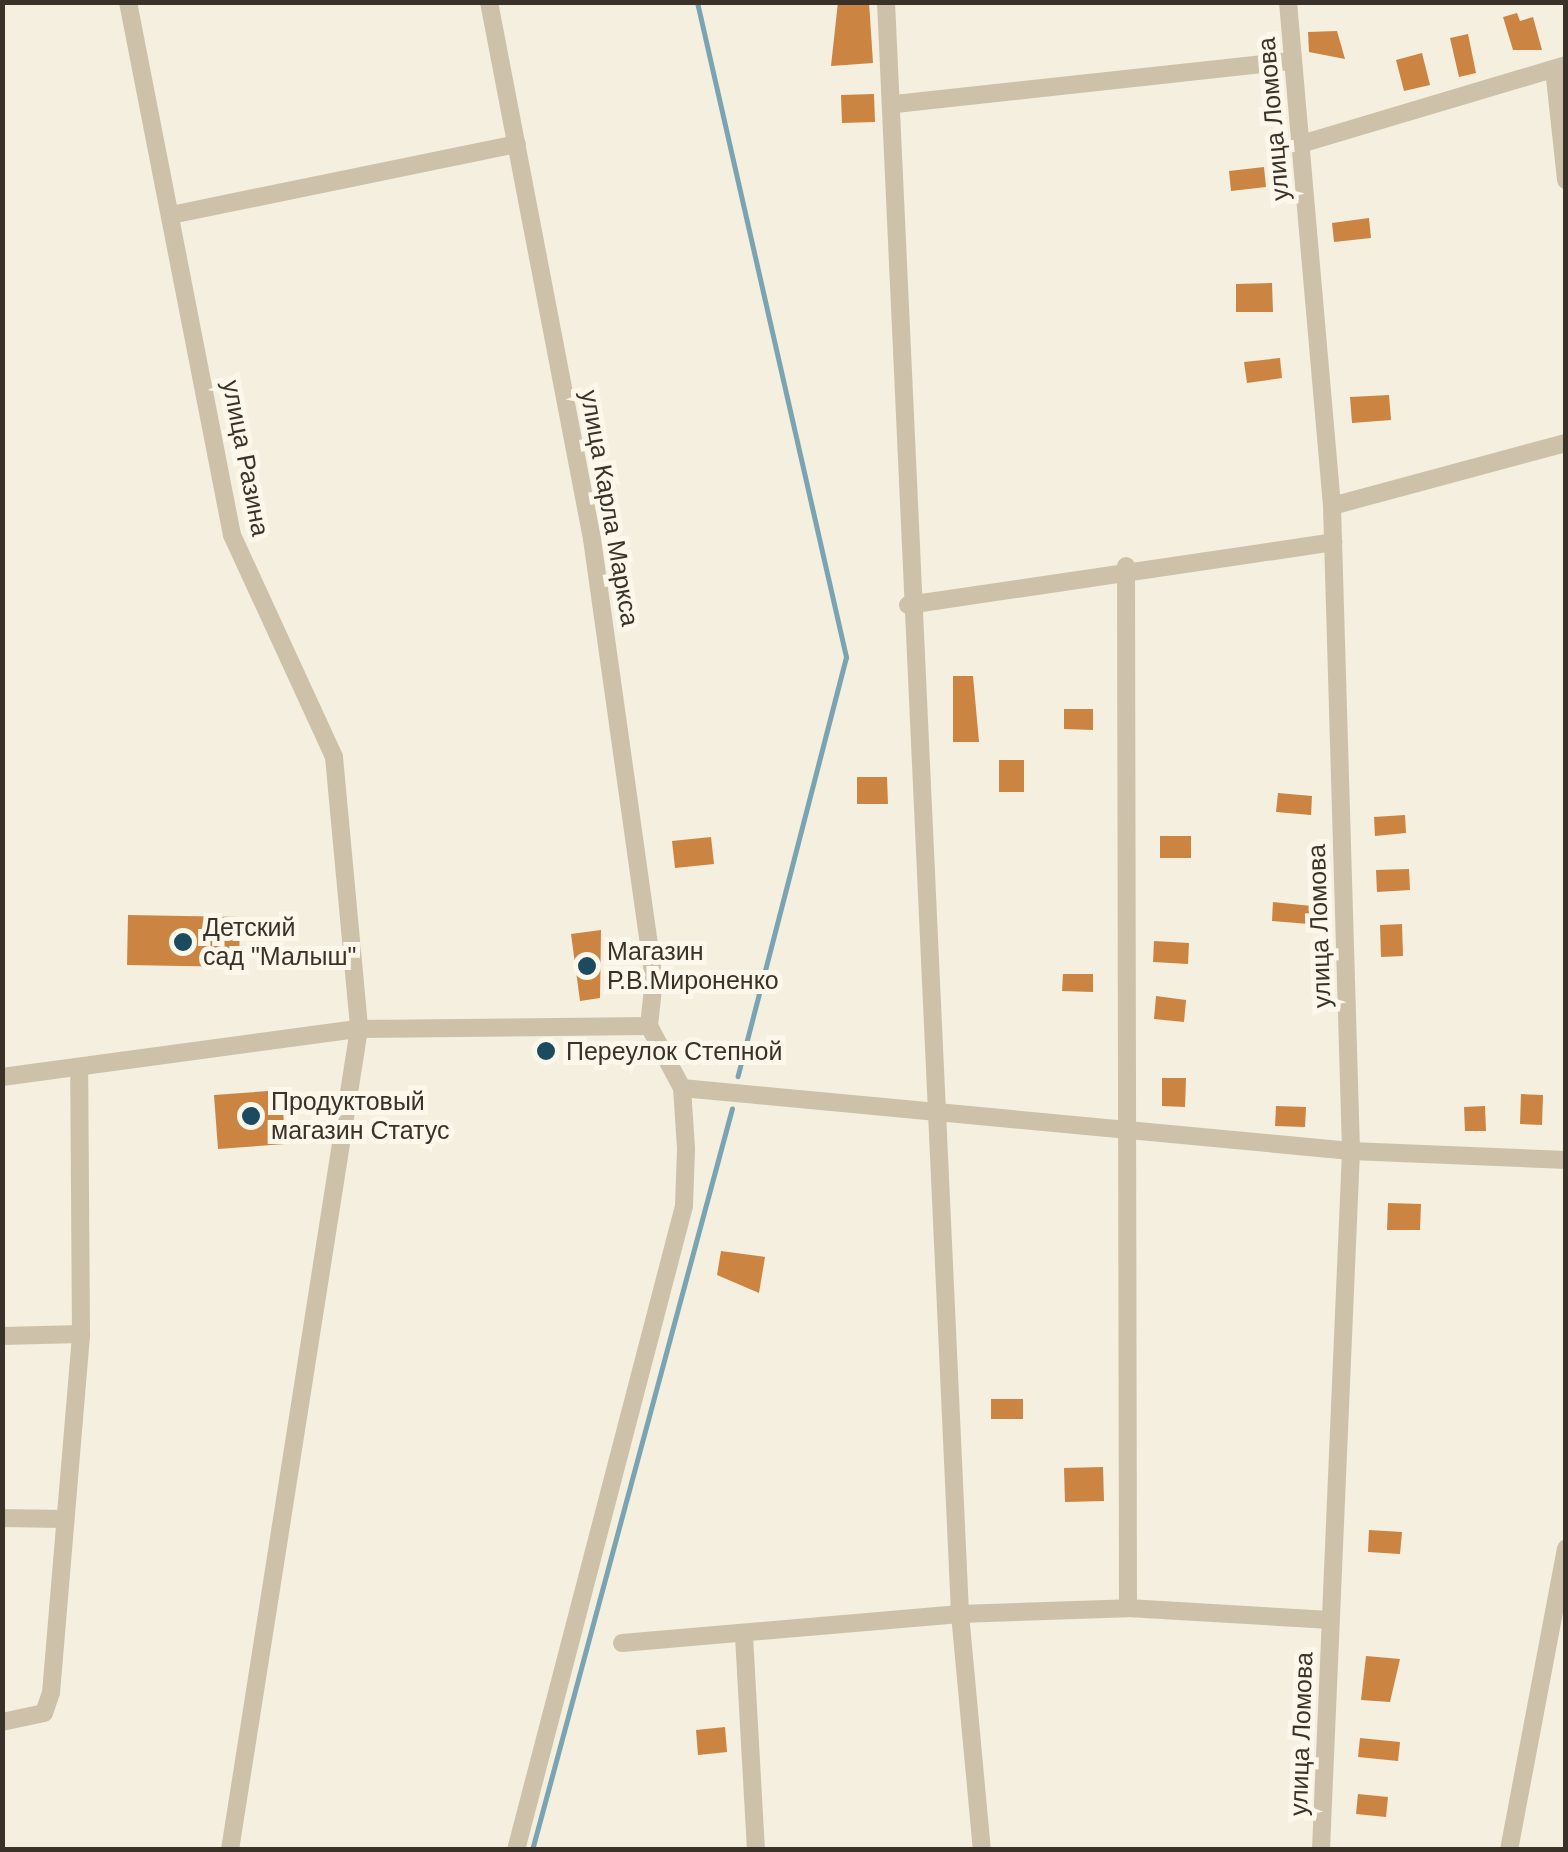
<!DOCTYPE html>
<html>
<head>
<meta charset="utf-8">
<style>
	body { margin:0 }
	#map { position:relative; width:1568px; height:1852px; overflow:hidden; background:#f4efde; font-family:Arial,sans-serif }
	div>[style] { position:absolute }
	.stream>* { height:5px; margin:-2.5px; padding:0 2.5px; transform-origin:2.5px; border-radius:2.5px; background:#7ba4b3 }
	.building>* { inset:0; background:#cc8443 }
	.street>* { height:18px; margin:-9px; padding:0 9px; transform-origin:9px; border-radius:9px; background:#cdc2a9 }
	.dots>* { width:28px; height:28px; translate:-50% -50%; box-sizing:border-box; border:5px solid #fbf7eb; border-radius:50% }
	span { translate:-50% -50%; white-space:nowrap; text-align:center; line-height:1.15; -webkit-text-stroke:10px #fbf7eb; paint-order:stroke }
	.street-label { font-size:25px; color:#3a3229 }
	.poi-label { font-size:25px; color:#3a3229 }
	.left { translate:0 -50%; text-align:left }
	.frame { position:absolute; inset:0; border:5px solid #3a3229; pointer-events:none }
</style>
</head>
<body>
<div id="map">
	<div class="stream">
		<i style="left:697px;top:2px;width:672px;rotate:77.18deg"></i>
		<i style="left:846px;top:657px;width:433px;rotate:104.5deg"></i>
		<i style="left:532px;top:1850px;width:768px;rotate:-74.91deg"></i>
	</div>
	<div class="building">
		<i style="clip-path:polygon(838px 2px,869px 2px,873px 63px,831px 66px)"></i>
		<i style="clip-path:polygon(1517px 13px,1520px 21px,1533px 17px,1542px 50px,1513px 50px,1503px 17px)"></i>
		<i style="clip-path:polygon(1337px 31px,1345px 59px,1309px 52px,1308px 32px)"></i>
		<i style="clip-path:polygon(1468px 34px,1476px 73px,1459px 77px,1450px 38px)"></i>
		<i style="clip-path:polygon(1422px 53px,1430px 85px,1404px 91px,1396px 60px)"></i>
		<i style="clip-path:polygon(874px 94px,875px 122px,842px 123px,841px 95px)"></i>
		<i style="clip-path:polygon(1264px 167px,1266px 187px,1231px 191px,1229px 171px)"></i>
		<i style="clip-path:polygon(1369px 218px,1371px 238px,1334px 242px,1332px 223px)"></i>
		<i style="clip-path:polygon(1272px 283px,1273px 312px,1236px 312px,1236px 284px)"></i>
		<i style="clip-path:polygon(1280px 358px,1282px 378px,1247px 383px,1244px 362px)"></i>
		<i style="clip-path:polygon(1389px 395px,1391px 420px,1352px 423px,1350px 397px)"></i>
		<i style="clip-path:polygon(953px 676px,973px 676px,979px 742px,953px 742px)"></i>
		<i style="clip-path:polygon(1064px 709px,1093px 709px,1093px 730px,1064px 729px)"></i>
		<i style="clip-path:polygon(999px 760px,1024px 760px,1024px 792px,999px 792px)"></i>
		<i style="clip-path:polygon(857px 777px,887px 777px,888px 804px,857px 804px)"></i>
		<i style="clip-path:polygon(1278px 793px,1312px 796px,1311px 815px,1276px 812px)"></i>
		<i style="clip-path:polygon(1405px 815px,1406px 833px,1375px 836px,1374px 817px)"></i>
		<i style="clip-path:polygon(1160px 836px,1191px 836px,1191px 858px,1160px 858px)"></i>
		<i style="clip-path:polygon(711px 837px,714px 864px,675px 868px,672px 841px)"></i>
		<i style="clip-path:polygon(1409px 869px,1410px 890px,1377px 892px,1376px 870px)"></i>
		<i style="clip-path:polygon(1273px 902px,1311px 906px,1309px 924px,1272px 921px)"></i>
		<i style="clip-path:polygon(128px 915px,240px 917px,239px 967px,127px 965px)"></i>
		<i style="clip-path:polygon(1402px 924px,1403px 956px,1381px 957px,1380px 925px)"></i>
		<i style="clip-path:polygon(601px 930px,600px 998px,580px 1001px,571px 934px)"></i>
		<i style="clip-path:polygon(1154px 941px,1189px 943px,1188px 964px,1153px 962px)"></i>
		<i style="clip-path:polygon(1063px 974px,1093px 974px,1093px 992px,1062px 991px)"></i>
		<i style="clip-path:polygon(1156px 996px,1186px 1000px,1184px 1022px,1154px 1019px)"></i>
		<i style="clip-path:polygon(1162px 1078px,1186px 1078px,1185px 1107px,1162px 1106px)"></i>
		<i style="clip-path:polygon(282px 1090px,285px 1144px,218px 1149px,214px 1095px)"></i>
		<i style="clip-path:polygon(1521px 1094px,1543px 1095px,1542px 1125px,1520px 1124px)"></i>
		<i style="clip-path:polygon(1276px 1106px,1306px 1107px,1305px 1127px,1275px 1126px)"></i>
		<i style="clip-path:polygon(1485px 1106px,1486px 1131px,1465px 1131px,1464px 1107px)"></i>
		<i style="clip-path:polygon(1388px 1203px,1421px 1204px,1420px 1230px,1387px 1230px)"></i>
		<i style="clip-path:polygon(721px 1251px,765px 1257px,759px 1293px,717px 1275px)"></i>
		<i style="clip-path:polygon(991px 1399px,1023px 1399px,1023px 1419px,991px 1419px)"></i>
		<i style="clip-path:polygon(1103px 1467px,1104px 1501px,1065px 1502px,1064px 1468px)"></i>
		<i style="clip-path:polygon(1369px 1530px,1402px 1532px,1400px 1554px,1368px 1552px)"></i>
		<i style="clip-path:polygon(1366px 1656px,1400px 1659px,1390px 1702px,1361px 1700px)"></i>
		<i style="clip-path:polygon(725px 1727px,727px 1752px,698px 1755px,696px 1730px)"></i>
		<i style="clip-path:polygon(1360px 1738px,1400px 1742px,1398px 1761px,1358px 1757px)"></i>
		<i style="clip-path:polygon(1358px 1794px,1388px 1797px,1386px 1817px,1356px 1814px)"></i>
	</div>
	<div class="street">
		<i style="left:128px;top:2px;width:543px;rotate:78.96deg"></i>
		<i style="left:232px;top:535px;width:244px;rotate:65.3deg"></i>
		<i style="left:334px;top:757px;width:273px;rotate:84.7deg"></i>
		<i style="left:359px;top:1029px;width:831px;rotate:98.93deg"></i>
		<i style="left:489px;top:2px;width:547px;rotate:79.14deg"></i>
		<i style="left:592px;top:539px;width:444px;rotate:82deg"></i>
		<i style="left:654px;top:979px;width:47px;rotate:96.1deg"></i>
		<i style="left:649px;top:1026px;width:70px;rotate:62deg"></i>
		<i style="left:682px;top:1088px;width:61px;rotate:86.2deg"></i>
		<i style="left:686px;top:1149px;width:57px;rotate:92deg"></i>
		<i style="left:684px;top:1206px;width:666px;rotate:104.62deg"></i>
		<i style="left:886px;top:2px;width:1614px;rotate:87.37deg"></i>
		<i style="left:960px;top:1614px;width:237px;rotate:84.7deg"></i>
		<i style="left:1288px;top:2px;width:506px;rotate:85.01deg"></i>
		<i style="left:1332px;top:506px;width:645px;rotate:88.31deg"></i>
		<i style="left:1351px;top:1151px;width:700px;rotate:92.46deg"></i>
		<i style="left:1554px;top:69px;width:112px;rotate:83.8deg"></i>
		<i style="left:895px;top:104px;width:400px;rotate:-6.2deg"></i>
		<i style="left:1301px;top:144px;width:277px;rotate:-16.6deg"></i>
		<i style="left:171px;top:215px;width:353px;rotate:-11.6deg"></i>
		<i style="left:1332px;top:506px;width:242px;rotate:-15.1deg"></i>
		<i style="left:1126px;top:566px;width:1042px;rotate:89.89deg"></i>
		<i style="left:908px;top:605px;width:430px;rotate:-8.4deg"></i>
		<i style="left:2px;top:1077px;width:360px;rotate:-7.7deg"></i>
		<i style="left:359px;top:1029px;width:290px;rotate:-0.6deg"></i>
		<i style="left:682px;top:1088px;width:672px;rotate:5.38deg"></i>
		<i style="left:1351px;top:1151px;width:215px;rotate:2.4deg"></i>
		<i style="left:2px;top:1336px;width:79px;rotate:-1.5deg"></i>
		<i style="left:2px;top:1518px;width:62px;rotate:0.9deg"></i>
		<i style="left:744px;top:1636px;width:214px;rotate:86.8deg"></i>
		<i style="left:622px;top:1643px;width:339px;rotate:-4.9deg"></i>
		<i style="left:960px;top:1614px;width:168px;rotate:-2deg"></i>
		<i style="left:1128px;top:1608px;width:203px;rotate:3.4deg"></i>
		<i style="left:2px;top:1722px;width:43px;rotate:-12.1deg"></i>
		<i style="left:44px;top:1713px;width:21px;rotate:-71deg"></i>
		<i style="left:51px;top:1693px;width:360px;rotate:-85.2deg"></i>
		<i style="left:81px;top:1334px;width:267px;rotate:-90.4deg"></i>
		<i style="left:1509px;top:1850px;width:307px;rotate:-79.3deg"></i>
	</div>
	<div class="dots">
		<i style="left:183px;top:942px;background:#1c4a5e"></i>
		<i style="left:587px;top:966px;background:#1c4a5e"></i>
		<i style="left:546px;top:1051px;background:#1c4a5e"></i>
		<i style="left:251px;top:1116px;background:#1c4a5e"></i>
	</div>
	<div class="street-label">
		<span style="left:1273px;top:119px;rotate:-95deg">улица Ломова</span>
		<span style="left:246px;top:458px;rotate:79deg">улица Разина</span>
		<span style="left:610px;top:508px;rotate:80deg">улица Карла Маркса</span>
		<span style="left:1319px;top:926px;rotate:-92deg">улица Ломова</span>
		<span style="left:1301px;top:1734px;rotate:-88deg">улица Ломова</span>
	</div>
	<div class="poi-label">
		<span class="left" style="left:203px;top:942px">Детский<br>сад "Малыш"</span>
		<span class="left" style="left:607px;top:966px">Магазин<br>Р.В.Мироненко</span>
		<span class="left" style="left:566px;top:1051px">Переулок Степной</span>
		<span class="left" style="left:271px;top:1116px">Продуктовый<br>магазин Статус</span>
	</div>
	<div class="frame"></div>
</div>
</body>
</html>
